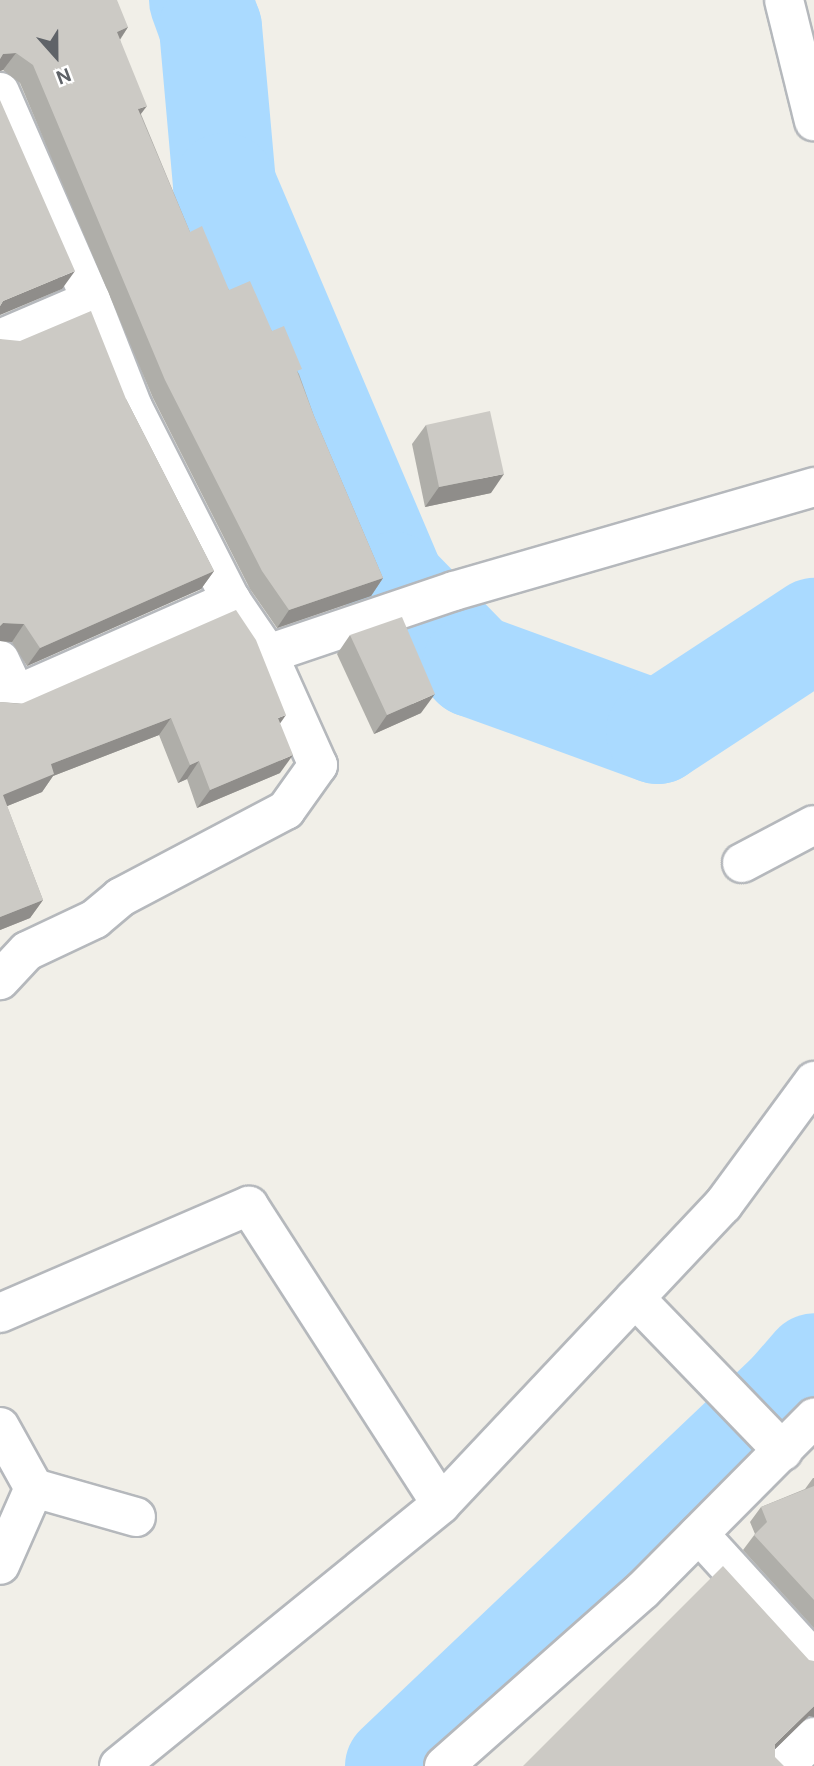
<!DOCTYPE html>
<html>
<head>
<meta charset="utf-8">
<style>
	body { margin:0 }
	#map { position:relative; width:814px; height:1766px; overflow:hidden; background:#f1efe8; font-family:"DM Sans",sans-serif }
	div>[style] { position:absolute }
	.river>* { height:103px; margin:-51.5px; padding:0 51.5px; transform-origin:51.5px; border-radius:51.5px; background:#aadaff }
	.roads { filter:drop-shadow(2px 0 #b5b8bc) drop-shadow(-2px 0 #b5b8bc) drop-shadow(0 2px #b5b8bc) drop-shadow(0 -2px #b5b8bc) }
	.street>* { height:38px; margin:-19px; padding:0 19px; transform-origin:19px; border-radius:19px; background:#fff }
	.secondary>* { height:38px; margin:-19px; padding:0 19px; transform-origin:19px; border-radius:19px; background:#fff }
	.wall>* { inset:0; background:#afaea9 }
	.shaded-wall>* { inset:0; background:#8f8d8a }
	.building>* { inset:0; background:#cccac5 }
	span { translate:-50% -50%; white-space:nowrap; text-align:center; line-height:1.15; -webkit-text-stroke:6px #fff; paint-order:stroke }
	.north { position:absolute; left:21px; top:21px; width:70px; height:70px; -webkit-text-stroke:5px #fff; paint-order:stroke; rotate:159deg; font-size:19px; font-weight:700; line-height:28px; text-align:center; color:#5f6368 }
	.north::after { content:''; display:block; margin:auto; width:24px; height:32px; background:#5f6368; clip-path:polygon(50% 0,100% 100%,50% 72%,0 100%) }
</style>
</head>
<body>
<div id="map">
	<div class="river">
		<i style="left:200px;top:0;width:29px;rotate:70deg"></i>
		<i style="left:210px;top:27px;width:158px;rotate:84.9deg"></i>
		<i style="left:224px;top:184px;width:433px;rotate:67deg"></i>
		<i style="left:393px;top:583px;width:115px;rotate:45.7deg"></i>
		<i style="left:473px;top:665px;width:196px;rotate:20deg"></i>
		<i style="left:657px;top:732px;width:188px;rotate:-33.3deg"></i>
		<i style="left:396px;top:1766px;width:542px;rotate:-43.5deg"></i>
		<i style="left:789px;top:1393px;width:38px;rotate:-49deg"></i>
	</div>
	<div class="roads">
		<div class="street">
			<i style="left:0;top:92px;width:227px;rotate:66.4deg"></i>
			<i style="left:0;top:339px;width:99px;rotate:-23.2deg"></i>
			<i style="left:91px;top:300px;width:115px;rotate:68.6deg"></i>
			<i style="left:133px;top:407px;width:216px;rotate:63.1deg"></i>
			<i style="left:231px;top:600px;width:65px;rotate:55.6deg"></i>
			<i style="left:268px;top:654px;width:122px;rotate:65.8deg"></i>
			<i style="left:318px;top:765px;width:55px;rotate:125.4deg"></i>
			<i style="left:286px;top:810px;width:187px;rotate:152.2deg"></i>
			<i style="left:121px;top:897px;width:34px;rotate:140deg"></i>
			<i style="left:95px;top:919px;width:75px;rotate:154.8deg"></i>
			<i style="left:27px;top:951px;width:40px;rotate:133deg"></i>
			<i style="left:268px;top:654px;width:196px;rotate:-18.7deg"></i>
			<i style="left:454px;top:591px;width:375px;rotate:-16.1deg"></i>
			<i style="left:0;top:660px;width:38px;rotate:65deg"></i>
			<i style="left:0;top:702px;width:253px;rotate:-23.8deg"></i>
			<i style="left:742px;top:863px;width:81px;rotate:-27.8deg"></i>
			<i style="left:635px;top:1298px;width:213px;rotate:46deg"></i>
			<i style="left:0;top:1313px;width:271px;rotate:-23.3deg"></i>
			<i style="left:249px;top:1206px;width:354px;rotate:57.2deg"></i>
			<i style="left:0;top:1427px;width:70px;rotate:60.9deg"></i>
			<i style="left:34px;top:1488px;width:84px;rotate:113.8deg"></i>
			<i style="left:34px;top:1488px;width:106px;rotate:15.9deg"></i>
			<i style="left:699px;top:1534px;width:171px;rotate:47.6deg"></i>
			<i style="left:119px;top:1766px;width:415px;rotate:-39.1deg"></i>
			<i style="left:441px;top:1504px;width:411px;rotate:-46.7deg"></i>
			<i style="left:723px;top:1205px;width:154px;rotate:-53.7deg"></i>
			<i style="left:444px;top:1766px;width:266px;rotate:-41.5deg"></i>
			<i style="left:643px;top:1590px;width:243px;rotate:-45.2deg"></i>
			<i style="left:785px;top:1766px;width:41px;rotate:-45deg"></i>
		</div>
		<div class="secondary">
			<i style="left:784px;top:0;width:125px;rotate:76.1deg"></i>
		</div>
	</div>
	<div class="wall">
		<i style="clip-path:polygon(0 0,128px 27px,120px 40px,141px 114px,190px 232px,229px 290px,272px 331px,299px 374px,314px 416px,383px 578px,371px 596px,277px 628px,250px 589px,153px 398px,20px 83px,3px 70px,0 71px)"></i>
		<i style="clip-path:polygon(0 339px,126px 399px,214px 571px,201px 589px,27px 666px,12px 642px,0 641px)"></i>
		<i style="clip-path:polygon(426px 425px,491px 493px,425px 507px,412px 444px)"></i>
		<i style="clip-path:polygon(350px 635px,421px 713px,374px 734px,337px 654px)"></i>
		<i style="clip-path:polygon(0 702px,280px 723px,280px 773px,197px 808px,187px 779px,178px 783px,159px 735px,53px 776px,42px 792px,7px 806px,43px 900px,30px 918px,0 930px)"></i>
		<i style="clip-path:polygon(813px 1478px,814px 1478px,814px 1628px,743px 1550px,755px 1534px,750px 1522px,761px 1507px,805px 1489px)"></i>
	</div>
	<div class="shaded-wall">
		<i style="clip-path:polygon(128px 27px,116px 45px,117px 32px)"></i>
		<i style="clip-path:polygon(16px 53px,3px 70px,0 71px,0 59px,3px 54px)"></i>
		<i style="clip-path:polygon(147px 106px,134px 123px,138px 109px)"></i>
		<i style="clip-path:polygon(75px 271px,62px 289px,0 315px,0 306px,3px 301px)"></i>
		<i style="clip-path:polygon(504px 474px,491px 493px,425px 507px,439px 487px)"></i>
		<i style="clip-path:polygon(214px 571px,201px 589px,27px 666px,40px 648px)"></i>
		<i style="clip-path:polygon(383px 578px,371px 596px,277px 628px,289px 610px)"></i>
		<i style="clip-path:polygon(3px 623px,24px 624px,12px 642px,0 641px,0 626px)"></i>
		<i style="clip-path:polygon(435px 694px,421px 713px,374px 734px,387px 715px)"></i>
		<i style="clip-path:polygon(286px 715px,274px 732px,278px 718px)"></i>
		<i style="clip-path:polygon(171px 718px,159px 735px,53px 776px,42px 792px,0 809px,3px 795px,51px 764px)"></i>
		<i style="clip-path:polygon(293px 755px,280px 773px,197px 808px,210px 790px)"></i>
		<i style="clip-path:polygon(199px 761px,187px 779px,178px 783px,190px 765px)"></i>
		<i style="clip-path:polygon(43px 900px,30px 918px,0 930px,0 917px)"></i>
		<i style="clip-path:polygon(814px 1706px,814px 1717px,809px 1716px,764px 1760px,775px 1744px)"></i>
	</div>
	<div class="building">
		<i style="clip-path:polygon(0 0,117px 0,128px 27px,117px 32px,147px 106px,138px 109px,190px 232px,202px 226px,229px 290px,250px 281px,272px 331px,284px 326px,302px 369px,297px 371px,314px 416px,383px 578px,289px 610px,262px 571px,165px 380px,33px 65px,16px 53px,3px 54px,0 59px)"></i>
		<i style="clip-path:polygon(0 100px,75px 271px,3px 301px,0 306px)"></i>
		<i style="clip-path:polygon(91px 311px,126px 399px,214px 571px,40px 648px,24px 624px,3px 623px,0 626px,0 339px,20px 341px)"></i>
		<i style="clip-path:polygon(490px 411px,504px 474px,439px 487px,426px 425px)"></i>
		<i style="clip-path:polygon(236px 610px,256px 640px,286px 715px,278px 718px,293px 755px,210px 790px,199px 761px,190px 765px,171px 718px,51px 764px,54px 774px,3px 795px,43px 900px,0 917px,0 702px,21px 704px)"></i>
		<i style="clip-path:polygon(402px 617px,435px 694px,387px 715px,350px 635px)"></i>
		<i style="clip-path:polygon(814px 1486px,814px 1600px,754px 1535px,767px 1522px,761px 1507px)"></i>
		<i style="clip-path:polygon(723px 1566px,809px 1660px,814px 1661px,814px 1706px,775px 1744px,775px 1757px,784px 1766px,523px 1766px)"></i>
	</div>
	<div class="north">N</div>
</div>
</body>
</html>
